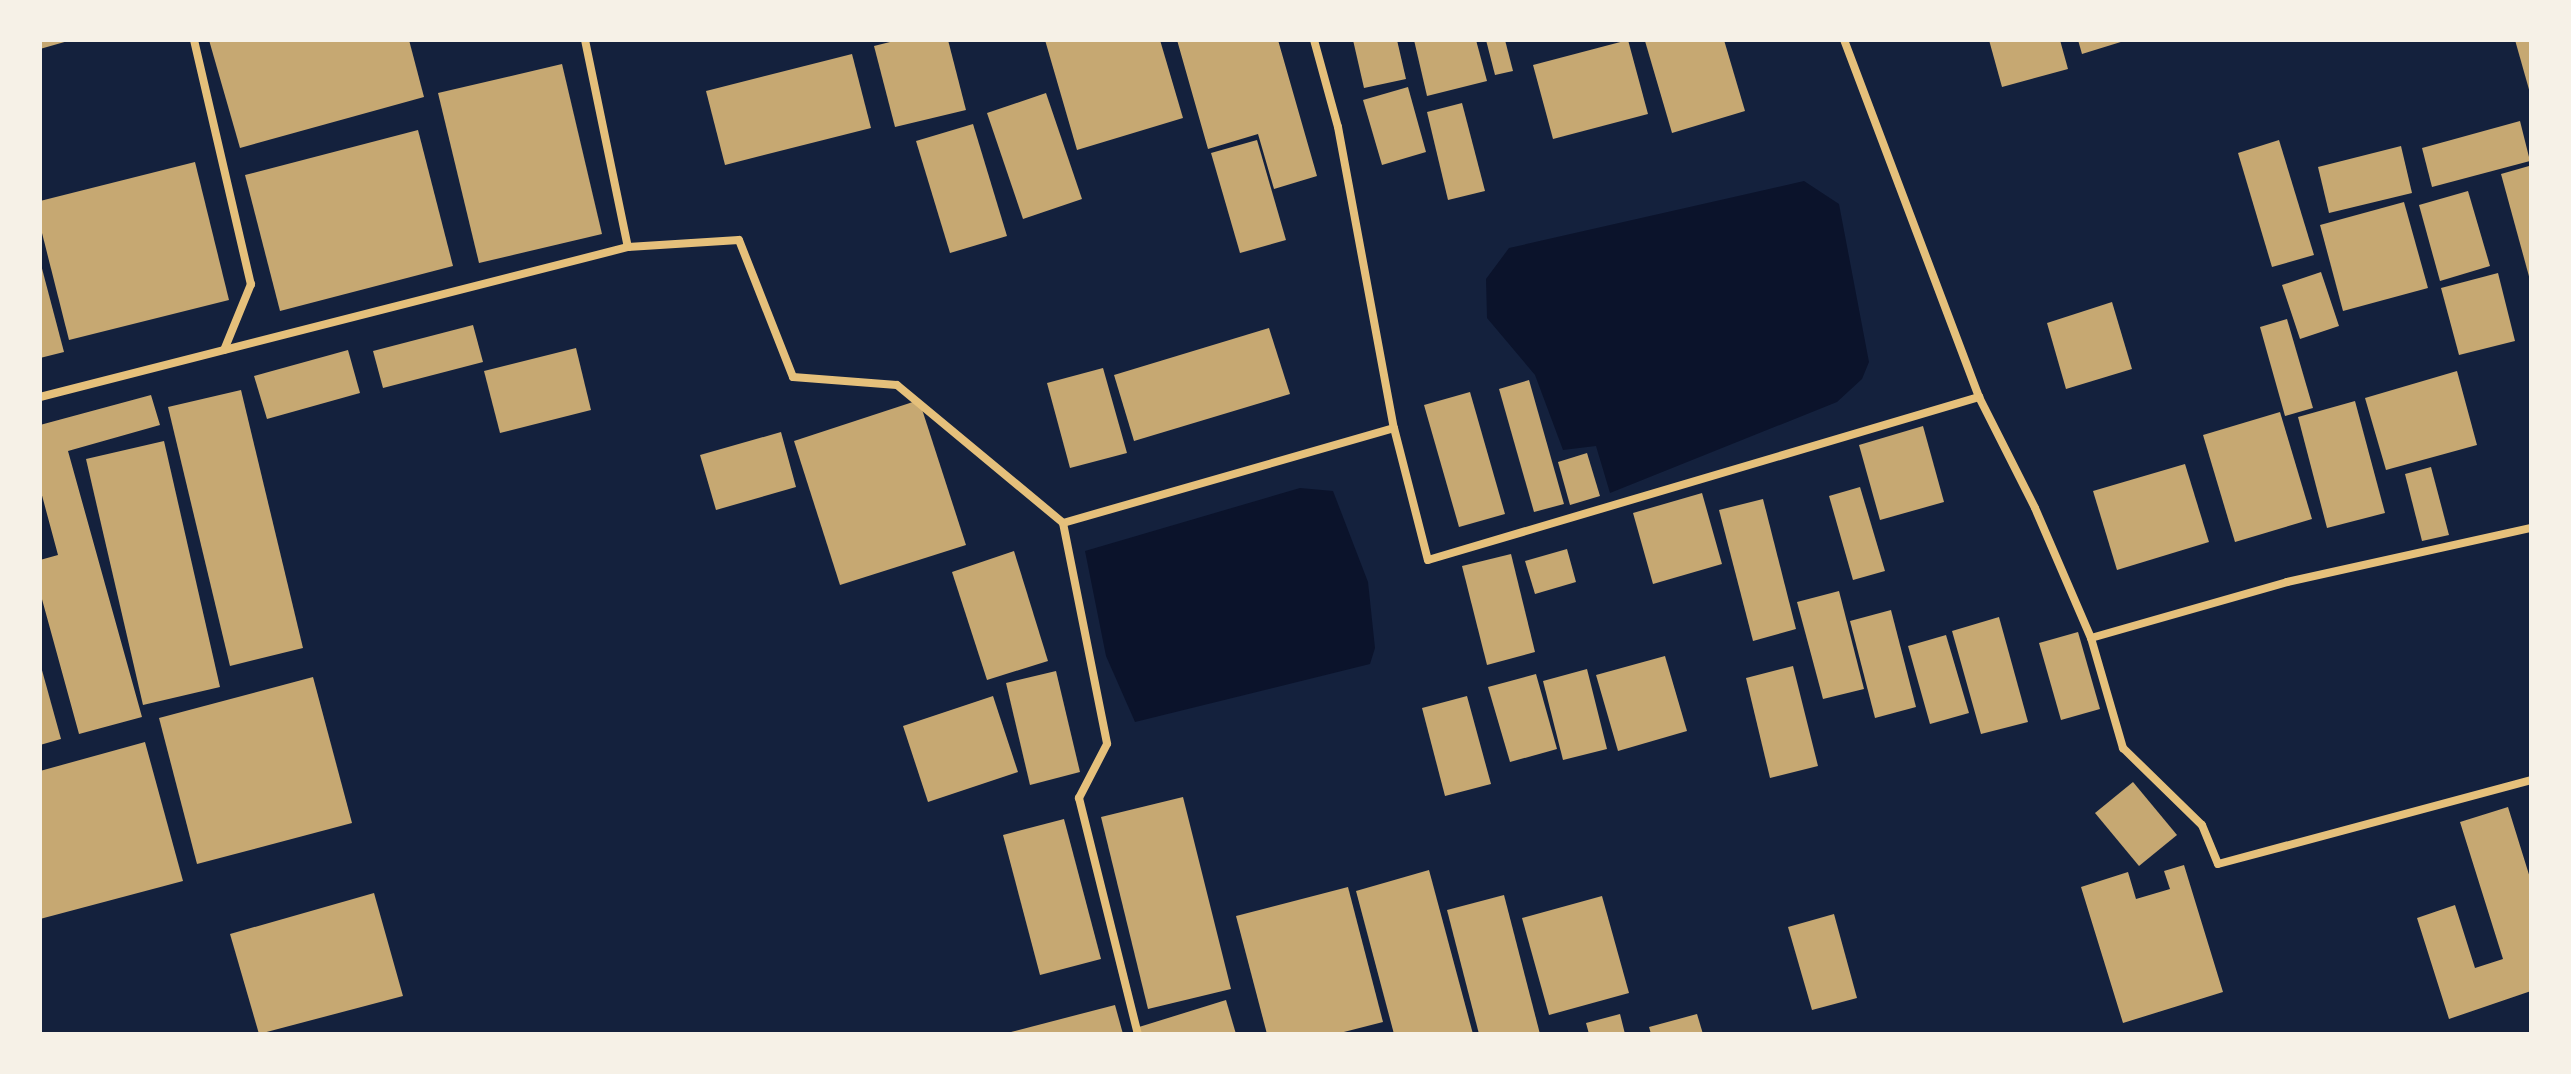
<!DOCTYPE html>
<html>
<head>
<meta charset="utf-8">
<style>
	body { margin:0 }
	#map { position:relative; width:2571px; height:1074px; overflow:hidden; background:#14213d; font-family:"Roboto Serif",serif }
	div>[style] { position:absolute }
	.water>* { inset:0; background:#0b132b }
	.building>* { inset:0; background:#c6a872 }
	.minor>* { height:8px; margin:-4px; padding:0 4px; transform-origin:4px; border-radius:4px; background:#e5c07b }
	span { translate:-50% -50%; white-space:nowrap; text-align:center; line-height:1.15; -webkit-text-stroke:8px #f6f1e7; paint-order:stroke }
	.frame { position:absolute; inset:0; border:42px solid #f6f1e7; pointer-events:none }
</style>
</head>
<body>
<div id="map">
	<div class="water">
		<i style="clip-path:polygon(1804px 181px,1839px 204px,1869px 362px,1862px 379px,1837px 402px,1610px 493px,1596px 446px,1563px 450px,1535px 375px,1487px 318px,1486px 279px,1509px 248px)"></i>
		<i style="clip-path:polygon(1300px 488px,1333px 491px,1368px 582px,1375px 648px,1370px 664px,1135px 722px,1106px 656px,1085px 551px)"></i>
	</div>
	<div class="building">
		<i style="clip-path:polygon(40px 40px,68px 40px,68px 41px,40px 49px)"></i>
		<i style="clip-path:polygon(209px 40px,409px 40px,424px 97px,240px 148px)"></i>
		<i style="clip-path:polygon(898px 40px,948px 40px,966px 110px,895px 127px,874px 46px)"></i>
		<i style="clip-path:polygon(1045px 40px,1160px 40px,1183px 118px,1077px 150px)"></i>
		<i style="clip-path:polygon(1177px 40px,1278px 40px,1317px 176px,1274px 189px,1258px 134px,1208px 149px)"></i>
		<i style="clip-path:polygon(1353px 40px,1397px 40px,1406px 79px,1364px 88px)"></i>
		<i style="clip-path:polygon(1414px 40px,1476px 40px,1487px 81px,1427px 96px)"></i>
		<i style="clip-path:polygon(1486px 40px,1505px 40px,1513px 71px,1495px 75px)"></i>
		<i style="clip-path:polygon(1628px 40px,1648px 114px,1553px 139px,1533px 65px)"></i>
		<i style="clip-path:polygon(1724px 40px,1745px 111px,1672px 133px,1645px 41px)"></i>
		<i style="clip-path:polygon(1989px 40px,2060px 40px,2068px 69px,2002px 87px)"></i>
		<i style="clip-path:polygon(2078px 40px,2124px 40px,2124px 41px,2082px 54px)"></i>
		<i style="clip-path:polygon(2515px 40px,2531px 40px,2531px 93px,2530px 93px)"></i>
		<i style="clip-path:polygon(852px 54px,871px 128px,725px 165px,706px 91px)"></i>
		<i style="clip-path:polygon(562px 64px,602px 234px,479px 263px,438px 93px)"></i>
		<i style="clip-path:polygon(1408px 87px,1426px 152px,1382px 165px,1363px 100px)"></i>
		<i style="clip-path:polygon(1046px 93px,1082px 199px,1023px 219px,987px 113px)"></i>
		<i style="clip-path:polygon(1462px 103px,1485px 191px,1448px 200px,1427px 112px)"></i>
		<i style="clip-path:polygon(2520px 121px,2530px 161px,2432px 187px,2422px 148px)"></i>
		<i style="clip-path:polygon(973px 124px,1007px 236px,950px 253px,916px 141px)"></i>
		<i style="clip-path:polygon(418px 130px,453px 266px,280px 311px,245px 175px)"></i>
		<i style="clip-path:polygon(1257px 140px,1286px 240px,1240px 253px,1211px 153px)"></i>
		<i style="clip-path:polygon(2279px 140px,2314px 255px,2272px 267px,2238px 153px)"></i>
		<i style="clip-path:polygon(2401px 146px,2412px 193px,2329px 213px,2318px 167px)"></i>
		<i style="clip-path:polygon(195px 162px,229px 300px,69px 340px,40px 225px,40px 201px)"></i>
		<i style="clip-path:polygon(2529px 166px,2531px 174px,2530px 280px,2501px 174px)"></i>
		<i style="clip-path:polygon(2468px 191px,2490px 266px,2440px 281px,2419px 205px)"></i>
		<i style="clip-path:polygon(2404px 202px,2428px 288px,2343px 311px,2320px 225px)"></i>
		<i style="clip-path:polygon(40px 261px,64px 352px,40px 358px)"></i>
		<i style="clip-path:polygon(2321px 272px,2339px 326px,2300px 339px,2282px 285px)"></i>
		<i style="clip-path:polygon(2498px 273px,2515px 341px,2459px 355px,2441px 288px)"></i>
		<i style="clip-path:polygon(2112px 302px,2132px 369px,2066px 389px,2047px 323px)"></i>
		<i style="clip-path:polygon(2287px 319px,2313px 408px,2285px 416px,2260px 327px)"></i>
		<i style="clip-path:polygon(473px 325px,483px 362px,383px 388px,373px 351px)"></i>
		<i style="clip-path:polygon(1269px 328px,1290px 394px,1134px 441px,1114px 375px)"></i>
		<i style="clip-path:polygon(576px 348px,591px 410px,500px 433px,484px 371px)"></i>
		<i style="clip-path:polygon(348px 350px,360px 393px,267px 419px,254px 376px)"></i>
		<i style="clip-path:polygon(1103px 368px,1127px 453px,1070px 468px,1047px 383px)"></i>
		<i style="clip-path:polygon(2457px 371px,2477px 445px,2386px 470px,2365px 398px)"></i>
		<i style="clip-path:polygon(1529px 380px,1564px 504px,1534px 512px,1499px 389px)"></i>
		<i style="clip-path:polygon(241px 390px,303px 648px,230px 666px,168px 407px)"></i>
		<i style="clip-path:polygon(1470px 392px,1505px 514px,1459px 527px,1424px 405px)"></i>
		<i style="clip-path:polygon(151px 395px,160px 425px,68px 451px,142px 717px,79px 734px,40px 592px,40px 560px,58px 555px,40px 488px,40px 425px)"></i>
		<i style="clip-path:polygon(919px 400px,966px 545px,840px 585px,794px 441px)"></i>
		<i style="clip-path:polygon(2355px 401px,2385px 513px,2327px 528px,2298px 417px)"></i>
		<i style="clip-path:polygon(2280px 412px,2312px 519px,2235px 542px,2203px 435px)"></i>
		<i style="clip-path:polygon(1923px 426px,1944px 502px,1880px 520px,1859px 445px)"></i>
		<i style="clip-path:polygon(781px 432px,796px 487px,716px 510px,700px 455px)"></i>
		<i style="clip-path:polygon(164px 441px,220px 687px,143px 705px,86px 459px)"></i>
		<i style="clip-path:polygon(1587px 453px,1600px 496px,1570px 505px,1558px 462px)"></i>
		<i style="clip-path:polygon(2185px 464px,2209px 542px,2117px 570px,2093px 491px)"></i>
		<i style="clip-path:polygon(2431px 467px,2449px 535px,2422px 541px,2405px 474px)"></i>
		<i style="clip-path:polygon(1860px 487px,1885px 571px,1853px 580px,1829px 496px)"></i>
		<i style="clip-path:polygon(1702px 493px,1722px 564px,1653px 584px,1633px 513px)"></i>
		<i style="clip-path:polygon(1763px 499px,1796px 629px,1753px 641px,1719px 510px)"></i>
		<i style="clip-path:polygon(1567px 549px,1576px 582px,1535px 594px,1525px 561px)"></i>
		<i style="clip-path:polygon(1014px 551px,1048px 661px,987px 680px,952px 572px)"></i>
		<i style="clip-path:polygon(1511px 554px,1535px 652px,1487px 665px,1462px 566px)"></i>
		<i style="clip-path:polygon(1839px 591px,1864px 689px,1823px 699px,1797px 602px)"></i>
		<i style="clip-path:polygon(1891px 610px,1916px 707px,1875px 718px,1850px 621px)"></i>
		<i style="clip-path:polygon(1999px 617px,2028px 722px,1981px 734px,1952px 631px)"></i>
		<i style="clip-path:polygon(2078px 632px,2100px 709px,2061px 720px,2039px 643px)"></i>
		<i style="clip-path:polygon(1946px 635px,1969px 713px,1930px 724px,1908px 646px)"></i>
		<i style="clip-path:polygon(1665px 656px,1687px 731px,1618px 751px,1596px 675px)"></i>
		<i style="clip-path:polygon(40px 663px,61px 739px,40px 745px)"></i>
		<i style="clip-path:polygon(1793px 666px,1818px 766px,1770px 778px,1746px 678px)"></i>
		<i style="clip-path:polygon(1587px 669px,1607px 749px,1563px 760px,1543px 681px)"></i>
		<i style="clip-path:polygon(1056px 671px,1080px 772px,1030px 785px,1006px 683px)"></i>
		<i style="clip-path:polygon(1536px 674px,1557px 749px,1510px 762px,1488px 687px)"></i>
		<i style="clip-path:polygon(313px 677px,352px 823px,197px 864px,159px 718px)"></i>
		<i style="clip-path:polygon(993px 696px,1018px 772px,928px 802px,903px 726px)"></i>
		<i style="clip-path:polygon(1467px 696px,1491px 784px,1445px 796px,1422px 708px)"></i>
		<i style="clip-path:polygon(145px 742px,183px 881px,40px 919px,40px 771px)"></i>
		<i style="clip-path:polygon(2133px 782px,2177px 835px,2139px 866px,2095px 813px)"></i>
		<i style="clip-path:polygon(1183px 797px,1231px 989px,1148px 1009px,1101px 817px)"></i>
		<i style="clip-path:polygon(2508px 807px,2531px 881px,2531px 991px,2449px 1019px,2417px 918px,2455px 905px,2475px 968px,2503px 959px,2460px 822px)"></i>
		<i style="clip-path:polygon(1064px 819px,1101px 959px,1040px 975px,1003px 835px)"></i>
		<i style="clip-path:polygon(2184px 865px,2223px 992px,2123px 1023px,2081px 887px,2128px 872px,2136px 899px,2170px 889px,2164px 871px)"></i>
		<i style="clip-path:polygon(1429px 870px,1473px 1034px,1394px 1034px,1356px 891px)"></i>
		<i style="clip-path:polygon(1348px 887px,1383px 1022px,1336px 1034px,1267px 1034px,1236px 916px)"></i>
		<i style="clip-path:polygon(374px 893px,403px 996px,259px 1034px,230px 934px)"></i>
		<i style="clip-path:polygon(1504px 895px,1540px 1034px,1479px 1034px,1447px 910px)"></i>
		<i style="clip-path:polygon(1602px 896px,1629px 993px,1549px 1015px,1522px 918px)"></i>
		<i style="clip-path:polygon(1834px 914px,1857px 998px,1812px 1010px,1788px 927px)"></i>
		<i style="clip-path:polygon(1226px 1000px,1236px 1034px,1141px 1034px,1139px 1027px)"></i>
		<i style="clip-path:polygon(1115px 1005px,1123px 1034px,1007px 1034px,1007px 1033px)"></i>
		<i style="clip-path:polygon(1620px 1014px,1625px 1034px,1589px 1034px,1586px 1023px)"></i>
		<i style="clip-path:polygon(1697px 1014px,1703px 1034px,1651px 1034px,1649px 1027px)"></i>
	</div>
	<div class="minor">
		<i style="left:194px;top:40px;width:251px;rotate:76.9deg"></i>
		<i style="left:251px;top:284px;width:71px;rotate:112.2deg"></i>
		<i style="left:585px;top:40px;width:211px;rotate:78.3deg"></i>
		<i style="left:1314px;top:40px;width:90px;rotate:74.6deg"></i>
		<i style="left:1338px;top:127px;width:306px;rotate:79.5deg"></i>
		<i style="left:40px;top:397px;width:607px;rotate:-14.31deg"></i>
		<i style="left:628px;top:247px;width:111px;rotate:-3.6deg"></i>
		<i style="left:739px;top:240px;width:147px;rotate:68.5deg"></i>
		<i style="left:793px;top:377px;width:104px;rotate:4.4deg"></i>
		<i style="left:897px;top:385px;width:216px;rotate:39.7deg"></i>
		<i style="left:1063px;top:523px;width:225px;rotate:78.7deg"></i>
		<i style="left:1107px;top:744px;width:61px;rotate:117.4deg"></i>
		<i style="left:1079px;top:798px;width:243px;rotate:76deg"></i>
		<i style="left:1979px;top:397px;width:124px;rotate:63.2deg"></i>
		<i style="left:2035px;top:508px;width:142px;rotate:66.7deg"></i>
		<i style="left:2091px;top:638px;width:115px;rotate:73.8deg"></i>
		<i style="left:2123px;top:748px;width:110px;rotate:44.3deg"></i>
		<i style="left:2202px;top:825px;width:42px;rotate:67.7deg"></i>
		<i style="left:2218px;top:864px;width:324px;rotate:-15deg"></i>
		<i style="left:1063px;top:523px;width:344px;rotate:-16deg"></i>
		<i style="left:1394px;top:428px;width:136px;rotate:75.6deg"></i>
		<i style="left:1428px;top:560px;width:575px;rotate:-16.48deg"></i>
		<i style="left:1979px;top:397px;width:382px;rotate:-110.7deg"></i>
		<i style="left:2091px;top:638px;width:204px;rotate:-15.9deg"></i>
		<i style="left:2287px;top:582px;width:250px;rotate:-12.5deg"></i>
	</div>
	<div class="frame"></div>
</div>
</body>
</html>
